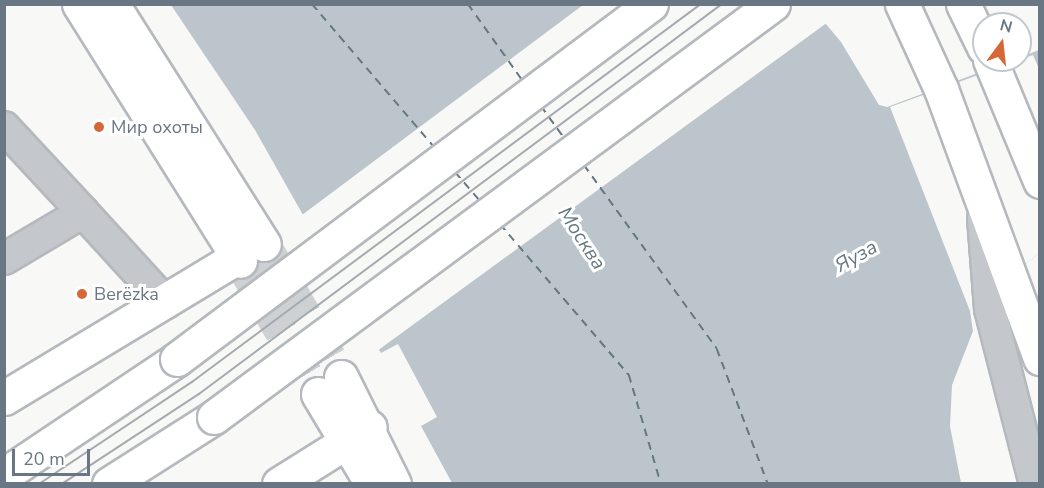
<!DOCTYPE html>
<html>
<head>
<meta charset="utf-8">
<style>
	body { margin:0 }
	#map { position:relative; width:1044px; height:488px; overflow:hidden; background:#f8f8f6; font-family:"Nunito Sans",sans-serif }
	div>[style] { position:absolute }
	.water>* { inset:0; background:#bcc5cb }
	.pier>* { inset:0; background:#f8f8f6 }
	.ferry>* { height:1.5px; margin-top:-0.75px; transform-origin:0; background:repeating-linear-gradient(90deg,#657780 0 8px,transparent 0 14px) }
	.major-tunnel>* { height:33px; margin-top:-16.5px; transform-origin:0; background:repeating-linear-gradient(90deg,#cdd1d4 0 33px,transparent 0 49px) }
	.roads { filter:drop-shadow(2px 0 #b5b9bd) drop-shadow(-2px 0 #b5b9bd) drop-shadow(0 2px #b5b9bd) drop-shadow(0 -2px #b5b9bd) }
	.minor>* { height:30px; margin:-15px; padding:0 15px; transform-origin:15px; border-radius:15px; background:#c4c7cb }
	.major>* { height:33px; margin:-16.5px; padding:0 16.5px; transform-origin:16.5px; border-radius:16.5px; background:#fff }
	.tram>* { height:1.5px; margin:-0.75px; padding:0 0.75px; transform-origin:0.75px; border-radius:0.75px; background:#a5aaaf }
	.bridges { filter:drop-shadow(2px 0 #b5b9bd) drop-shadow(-2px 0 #b5b9bd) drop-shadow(0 2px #b5b9bd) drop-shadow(0 -2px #b5b9bd) }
	.major-bridge>* { height:33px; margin:-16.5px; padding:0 16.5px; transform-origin:16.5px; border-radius:16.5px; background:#fff }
	.dots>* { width:16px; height:16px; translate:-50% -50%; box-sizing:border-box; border:3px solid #fff; border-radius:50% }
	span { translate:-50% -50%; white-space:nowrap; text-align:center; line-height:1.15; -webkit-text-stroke:6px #fff; paint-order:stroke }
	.poi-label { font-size:18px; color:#697684 }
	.left { translate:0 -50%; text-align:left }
	.water-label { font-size:20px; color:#657780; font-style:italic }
	.frame { position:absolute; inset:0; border:6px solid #697684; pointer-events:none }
	.north { position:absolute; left:972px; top:12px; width:60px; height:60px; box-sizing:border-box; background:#fff; border:2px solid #c3c8ce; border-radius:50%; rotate:15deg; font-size:16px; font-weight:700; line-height:24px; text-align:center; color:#697684 }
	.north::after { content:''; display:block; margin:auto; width:21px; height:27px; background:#d66837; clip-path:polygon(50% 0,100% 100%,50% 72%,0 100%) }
	.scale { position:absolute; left:12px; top:449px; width:78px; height:27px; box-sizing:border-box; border:3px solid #697684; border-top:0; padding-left:8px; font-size:18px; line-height:21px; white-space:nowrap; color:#697684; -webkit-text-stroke:4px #fff; paint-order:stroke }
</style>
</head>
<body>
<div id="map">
	<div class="water">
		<i style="clip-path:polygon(171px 5px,810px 5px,841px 42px,879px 105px,887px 107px,1039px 50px,1039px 253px,970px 311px,973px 331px,952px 385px,950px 426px,961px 483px,452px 483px,421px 426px,437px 417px,398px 344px,381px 353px,255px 130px)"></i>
	</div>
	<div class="pier">
		<i style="clip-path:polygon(814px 4px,828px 22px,377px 351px,302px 215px,583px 5px)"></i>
		<i style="clip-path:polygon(1033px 55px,1040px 71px,1039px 253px,970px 311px,890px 107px)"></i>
	</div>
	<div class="ferry">
		<i style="left:312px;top:4px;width:188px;rotate:49.5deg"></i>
		<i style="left:468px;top:4px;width:95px;rotate:54.5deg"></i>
		<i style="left:541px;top:106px;width:41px;rotate:54deg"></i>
		<i style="left:584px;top:165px;width:227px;rotate:54.1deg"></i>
		<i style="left:717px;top:349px;width:144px;rotate:69.3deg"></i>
		<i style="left:455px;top:172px;width:37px;rotate:49deg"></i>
		<i style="left:500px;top:224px;width:199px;rotate:49.5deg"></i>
		<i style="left:629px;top:375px;width:114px;rotate:73.6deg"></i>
	</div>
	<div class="major-tunnel">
		<i style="left:264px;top:244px;width:154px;rotate:59.9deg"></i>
		<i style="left:240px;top:261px;width:154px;rotate:59.6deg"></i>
	</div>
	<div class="roads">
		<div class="minor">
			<i style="left:4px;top:127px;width:116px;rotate:47.1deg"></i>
			<i style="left:983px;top:218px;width:91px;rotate:85.6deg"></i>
			<i style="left:990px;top:309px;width:181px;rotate:75.6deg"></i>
			<i style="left:4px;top:259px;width:92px;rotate:-30.7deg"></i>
			<i style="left:83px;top:212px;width:123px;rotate:47.6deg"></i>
		</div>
		<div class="major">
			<i style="left:79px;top:4px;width:303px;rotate:57.9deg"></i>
			<i style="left:112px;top:4px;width:284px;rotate:57.7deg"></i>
			<i style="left:902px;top:4px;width:94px;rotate:65.4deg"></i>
			<i style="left:941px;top:89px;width:287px;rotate:69.8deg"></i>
			<i style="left:963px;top:4px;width:48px;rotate:64deg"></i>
			<i style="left:990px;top:60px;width:131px;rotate:67.5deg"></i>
			<i style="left:341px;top:377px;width:119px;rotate:63.6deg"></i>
			<i style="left:318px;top:394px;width:105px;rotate:59deg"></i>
			<i style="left:4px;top:398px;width:273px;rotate:-31.1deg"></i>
			<i style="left:4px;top:475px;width:208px;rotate:-33.8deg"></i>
			<i style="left:109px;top:484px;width:125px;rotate:-32.5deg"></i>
			<i style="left:279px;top:484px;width:107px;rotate:-32.1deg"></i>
		</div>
	</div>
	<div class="tram">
		<i style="left:39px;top:484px;width:184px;rotate:-33.7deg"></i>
		<i style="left:192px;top:382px;width:634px;rotate:-36.6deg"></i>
		<i style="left:62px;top:484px;width:164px;rotate:-33.3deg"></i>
		<i style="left:199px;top:394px;width:652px;rotate:-36.71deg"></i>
	</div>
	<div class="bridges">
		<div class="major-bridge">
			<i style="left:177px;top:359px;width:592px;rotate:-36.83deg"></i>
			<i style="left:214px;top:417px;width:695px;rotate:-36.46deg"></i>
		</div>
	</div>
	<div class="dots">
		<i style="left:99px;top:127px;background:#d66837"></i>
		<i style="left:82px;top:294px;background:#d66837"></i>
	</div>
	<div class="poi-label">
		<span class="left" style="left:111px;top:127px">Мир охоты</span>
		<span class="left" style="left:94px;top:294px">Berёzka</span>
	</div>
	<div class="water-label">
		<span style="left:582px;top:238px;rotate:57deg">Москва</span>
		<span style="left:856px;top:256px;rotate:-29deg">Яуза</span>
	</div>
	<div class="frame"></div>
	<div class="north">N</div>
	<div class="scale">20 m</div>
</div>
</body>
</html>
